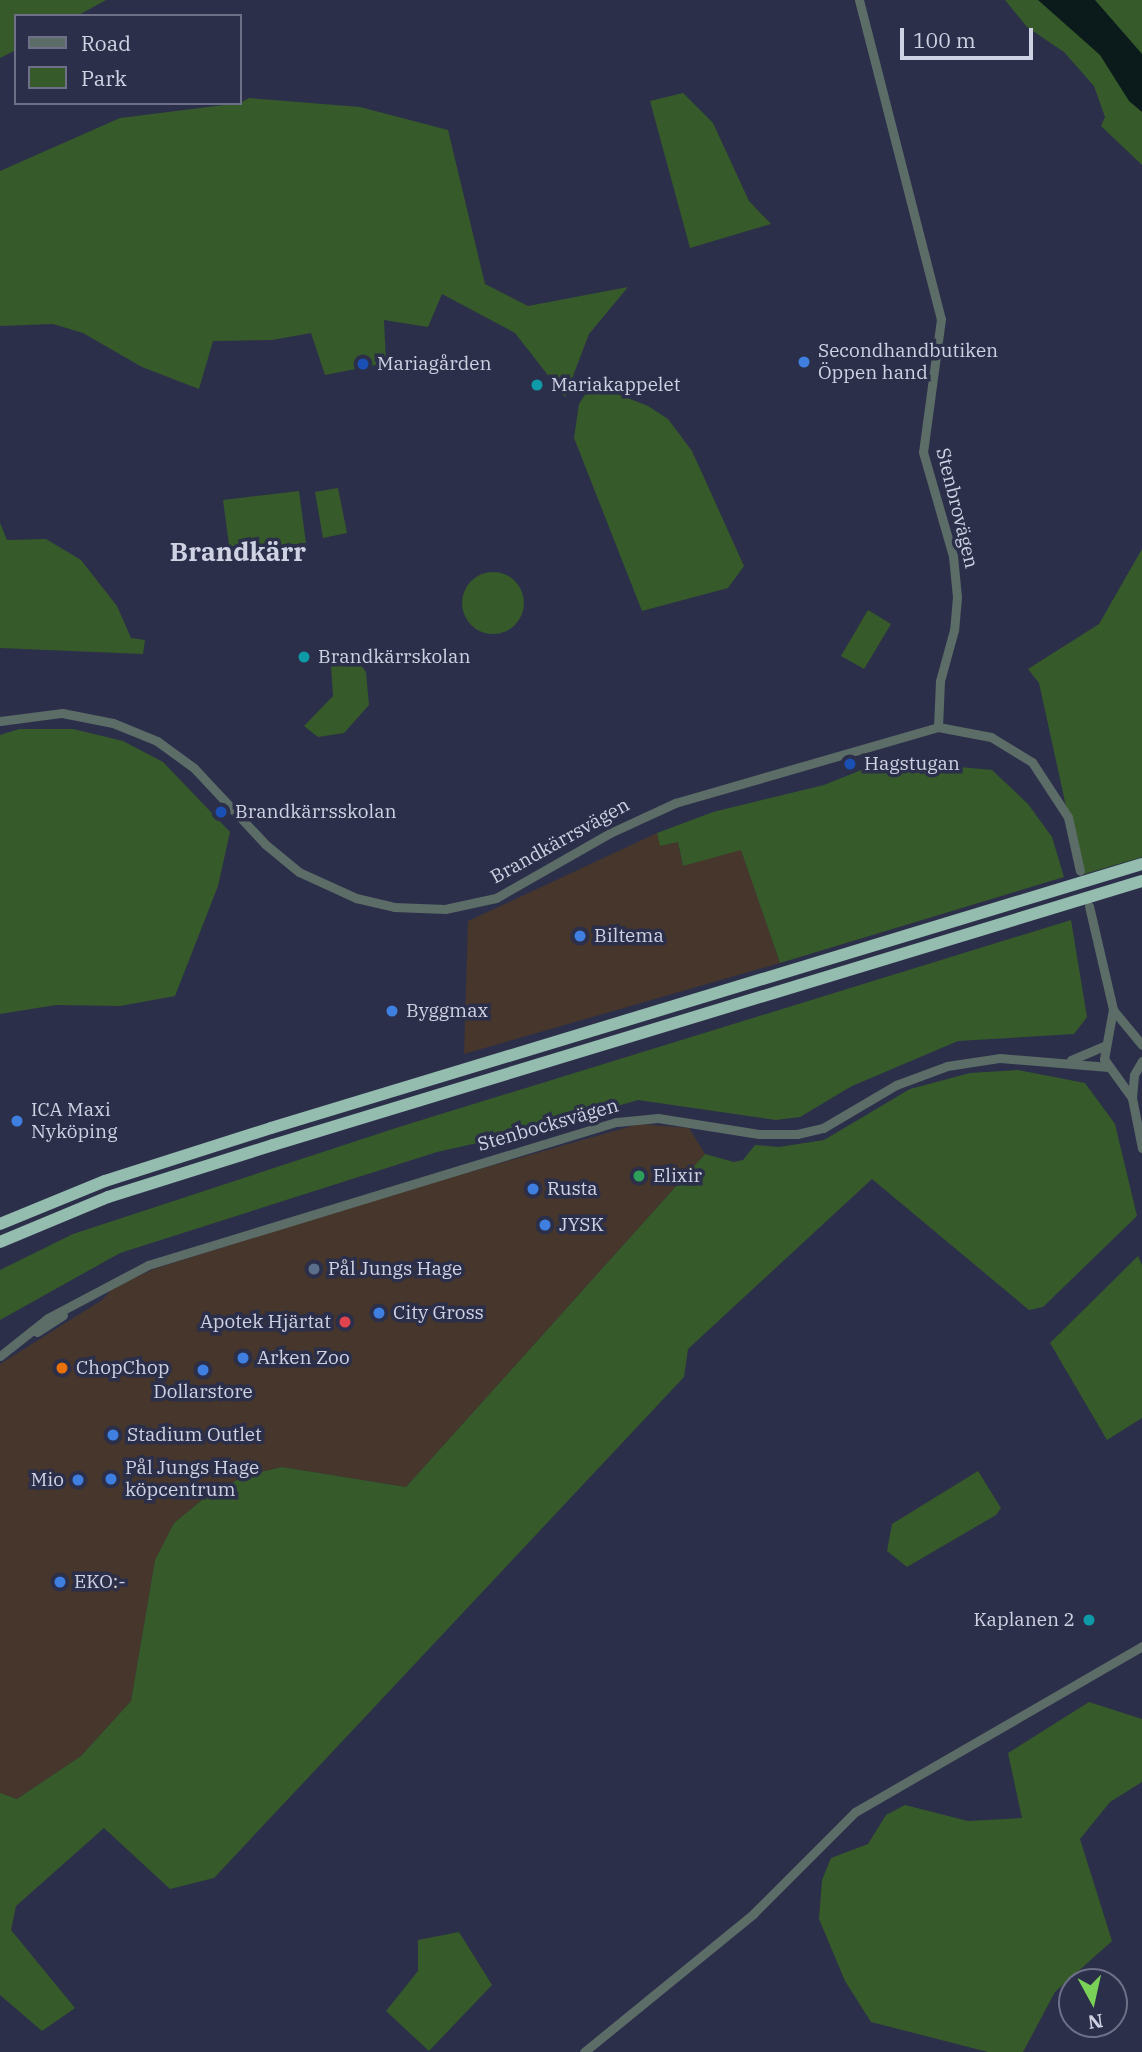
<!DOCTYPE html>
<html>
<head>
<meta charset="utf-8">
<style>
	body { margin:0 }
	#map { position:relative; width:1142px; height:2052px; overflow:hidden; background:#2c2f4a; font-family:"IBM Plex Serif",serif }
	div>[style] { position:absolute }
	.commercial>* { inset:0; background:#46362b }
	.green>* { inset:0; background:#365a29 }
	.round { border-radius:50% }
	.water>* { inset:0; background:#0b1b1c }
	.minor>* { height:9px; margin:-4.5px; padding:0 4.5px; transform-origin:4.5px; border-radius:4.5px; background:#5c6c67 }
	.highway>* { height:12px; margin:-6px; padding:0 6px; transform-origin:6px; border-radius:6px; background:#94bcaf }
	.dots>* { width:19px; height:19px; translate:-50% -50%; box-sizing:border-box; border:4px solid #2c2f4a; border-radius:50% }
	span { translate:-50% -50%; white-space:nowrap; text-align:center; line-height:1.15; -webkit-text-stroke:7px #2c2f4a; paint-order:stroke }
	.poi-label { font-size:19px; color:#cfd2e3 }
	.left { translate:0 -50%; text-align:left }
	.right { translate:-100% -50%; text-align:right }
	.street-label { font-size:19px; color:#cfd2e3 }
	.district-label { font-size:26px; color:#cfd2e3; font-weight:700 }
	.legend { position:absolute; left:14px; top:14px; width:228px; height:91px; box-sizing:border-box; background:#2c2f4a; border:2px solid #6d7087; margin:0; padding:9px 12px; list-style:none; font-size:21px; color:#cfd2e3 }
	.legend li { display:flex; align-items:center; gap:14px; height:35px }
	.legend b { width:35px; border:2px solid #6d7087 }
	.north { position:absolute; left:1058px; top:1968px; width:70px; height:70px; box-sizing:border-box; background:#2c2f4a; border:2px solid #6d7087; border-radius:50%; rotate:172deg; font-size:19px; font-weight:700; line-height:28px; text-align:center; color:#cfd2e3 }
	.north::after { content:''; display:block; margin:auto; width:24px; height:32px; background:#79d158; clip-path:polygon(50% 0,100% 100%,50% 72%,0 100%) }
	.scale { position:absolute; left:900px; top:28px; width:133px; height:32px; box-sizing:border-box; border:4px solid #cfd2e3; border-top:0; padding-left:9px; font-size:21px; line-height:24px; white-space:nowrap; color:#cfd2e3; -webkit-text-stroke:5px #2c2f4a; paint-order:stroke }
</style>
</head>
<body>
<div id="map">
	<div class="commercial">
		<i style="clip-path:polygon(657px 833px,661px 846px,678px 842px,683px 866px,741px 849px,780px 963px,464px 1054px,468px 921px)"></i>
		<i style="clip-path:polygon(639px 1124px,689px 1128px,705px 1154px,406px 1487px,282px 1467px,247px 1475px,208px 1495px,174px 1523px,155px 1561px,131px 1701px,81px 1756px,17px 1799px,0 1793px,0 1364px,102px 1300px,113px 1288px,154px 1269px,398px 1192px)"></i>
	</div>
	<div class="green">
		<i style="clip-path:polygon(0 0,106px 0,77px 16px,16px 16px,16px 50px,0 58px)"></i>
		<i style="clip-path:polygon(1005px 0,1142px 0,1142px 165px,1101px 126px,1105px 117px,1094px 86px,1064px 52px,1027px 27px)"></i>
		<i style="clip-path:polygon(683px 93px,713px 123px,749px 201px,771px 224px,690px 248px,650px 101px)"></i>
		<i style="clip-path:polygon(249px 98px,360px 107px,448px 130px,485px 284px,528px 306px,628px 287px,589px 334px,565px 397px,515px 333px,442px 294px,428px 327px,384px 320px,386px 363px,325px 375px,311px 333px,272px 340px,213px 341px,199px 389px,142px 367px,83px 333px,53px 324px,0 326px,0 171px,120px 118px,240px 103px)"></i>
		<i style="clip-path:polygon(592px 384px,648px 406px,668px 419px,692px 451px,744px 566px,728px 588px,642px 611px,574px 438px,579px 404px)"></i>
		<i style="clip-path:polygon(338px 488px,347px 533px,323px 538px,315px 492px)"></i>
		<i style="clip-path:polygon(299px 491px,306px 543px,230px 552px,223px 500px)"></i>
		<i style="clip-path:polygon(0 523px,7px 540px,46px 539px,81px 560px,117px 606px,131px 638px,145px 640px,143px 654px,0 648px)"></i>
		<i style="clip-path:polygon(1142px 549px,1142px 857px,1081px 875px,1039px 683px,1028px 669px,1099px 624px)"></i>
		<i class="round" style="left:462px;top:572px;width:62px;height:62px"></i>
		<i style="clip-path:polygon(868px 610px,891px 624px,864px 669px,841px 656px)"></i>
		<i style="clip-path:polygon(351px 651px,366px 672px,369px 705px,344px 733px,318px 737px,304px 726px,333px 696px,331px 666px,338px 655px)"></i>
		<i style="clip-path:polygon(19px 729px,73px 729px,123px 741px,163px 762px,230px 832px,218px 886px,175px 996px,120px 1006px,56px 1005px,0 1014px,0 735px)"></i>
		<i style="clip-path:polygon(886px 760px,992px 770px,1028px 804px,1052px 837px,1064px 877px,780px 963px,741px 850px,683px 866px,678px 842px,660px 846px,657px 833px,713px 812px,824px 785px)"></i>
		<i style="clip-path:polygon(1071px 920px,1087px 1017px,1074px 1034px,958px 1041px,852px 1086px,800px 1117px,776px 1120px,638px 1100px,523px 1133px,437px 1152px,120px 1253px,0 1320px,0 1270px,73px 1234px,399px 1127px)"></i>
		<i style="clip-path:polygon(1018px 1070px,1085px 1083px,1115px 1124px,1137px 1216px,1043px 1307px,1029px 1310px,872px 1179px,688px 1349px,684px 1377px,214px 1878px,170px 1889px,104px 1828px,16px 1906px,11px 1930px,75px 2008px,42px 2031px,0 1995px,0 1793px,17px 1799px,81px 1756px,131px 1701px,155px 1560px,174px 1523px,208px 1495px,247px 1475px,282px 1467px,406px 1487px,705px 1154px,734px 1162px,743px 1160px,755px 1145px,779px 1147px,824px 1140px,910px 1089px,970px 1073px)"></i>
		<i style="clip-path:polygon(1138px 1256px,1142px 1265px,1142px 1418px,1107px 1440px,1050px 1343px)"></i>
		<i style="clip-path:polygon(978px 1471px,1001px 1508px,996px 1515px,907px 1567px,887px 1551px,892px 1524px)"></i>
		<i style="clip-path:polygon(1089px 1702px,1142px 1719px,1142px 1782px,1110px 1802px,1080px 1839px,1112px 1941px,1055px 1992px,1023px 2052px,988px 2052px,871px 2022px,845px 1981px,819px 1919px,822px 1880px,831px 1858px,868px 1844px,886px 1815px,905px 1805px,968px 1821px,1022px 1818px,1008px 1753px)"></i>
		<i style="clip-path:polygon(459px 1932px,492px 1985px,429px 2051px,386px 2011px,418px 1971px,418px 1940px)"></i>
	</div>
	<div class="water">
		<i style="clip-path:polygon(1038px 0,1095px 0,1142px 54px,1142px 112px,1129px 101px,1100px 55px)"></i>
	</div>
	<div class="minor">
		<i style="left:859px;top:0;width:329px;rotate:75.6deg"></i>
		<i style="left:941px;top:319px;width:134px;rotate:97.7deg"></i>
		<i style="left:923px;top:452px;width:108px;rotate:73.9deg"></i>
		<i style="left:953px;top:556px;width:41px;rotate:84.4deg"></i>
		<i style="left:957px;top:597px;width:33px;rotate:95deg"></i>
		<i style="left:954px;top:630px;width:53px;rotate:105.4deg"></i>
		<i style="left:940px;top:681px;width:46px;rotate:92.5deg"></i>
		<i style="left:0;top:721px;width:63px;rotate:-7.4deg"></i>
		<i style="left:62px;top:713px;width:52px;rotate:11.1deg"></i>
		<i style="left:113px;top:723px;width:48px;rotate:22.2deg"></i>
		<i style="left:157px;top:741px;width:46px;rotate:36.1deg"></i>
		<i style="left:194px;top:768px;width:104px;rotate:46.9deg"></i>
		<i style="left:265px;top:844px;width:44px;rotate:39.5deg"></i>
		<i style="left:299px;top:872px;width:63px;rotate:24.5deg"></i>
		<i style="left:356px;top:898px;width:39px;rotate:13deg"></i>
		<i style="left:394px;top:907px;width:51px;rotate:2.2deg"></i>
		<i style="left:445px;top:909px;width:52px;rotate:-12.2deg"></i>
		<i style="left:496px;top:898px;width:131px;rotate:-29.7deg"></i>
		<i style="left:610px;top:833px;width:72px;rotate:-24.8deg"></i>
		<i style="left:675px;top:803px;width:274px;rotate:-16.1deg"></i>
		<i style="left:938px;top:727px;width:54px;rotate:10.7deg"></i>
		<i style="left:991px;top:737px;width:48px;rotate:31.4deg"></i>
		<i style="left:1032px;top:762px;width:66px;rotate:56.8deg"></i>
		<i style="left:1068px;top:817px;width:55px;rotate:77.5deg"></i>
		<i style="left:1089px;top:906px;width:106px;rotate:76.9deg"></i>
		<i style="left:1113px;top:1009px;width:51px;rotate:100.2deg"></i>
		<i style="left:1104px;top:1059px;width:48px;rotate:54.3deg"></i>
		<i style="left:1114px;top:1011px;width:44px;rotate:50.5deg"></i>
		<i style="left:1071px;top:1060px;width:36px;rotate:-23deg"></i>
		<i style="left:1142px;top:1061px;width:16px;rotate:120deg"></i>
		<i style="left:1134px;top:1075px;width:23px;rotate:95deg"></i>
		<i style="left:1132px;top:1098px;width:51px;rotate:78.7deg"></i>
		<i style="left:37px;top:1332px;width:31px;rotate:-33deg"></i>
		<i style="left:0;top:1356px;width:61px;rotate:-38.4deg"></i>
		<i style="left:48px;top:1318px;width:113px;rotate:-27.9deg"></i>
		<i style="left:148px;top:1265px;width:490px;rotate:-17deg"></i>
		<i style="left:617px;top:1122px;width:41px;rotate:-5.6deg"></i>
		<i style="left:658px;top:1118px;width:102px;rotate:9deg"></i>
		<i style="left:759px;top:1134px;width:38px"></i>
		<i style="left:797px;top:1134px;width:27px;rotate:-13deg"></i>
		<i style="left:823px;top:1128px;width:85px;rotate:-30.5deg"></i>
		<i style="left:896px;top:1085px;width:54px;rotate:-20.4deg"></i>
		<i style="left:947px;top:1066px;width:54px;rotate:-8.6deg"></i>
		<i style="left:1000px;top:1058px;width:109px;rotate:4.7deg"></i>
		<i style="left:584px;top:2052px;width:218px;rotate:-39.2deg"></i>
		<i style="left:753px;top:1914px;width:144px;rotate:-45deg"></i>
		<i style="left:855px;top:1812px;width:332px;rotate:-30deg"></i>
	</div>
	<div class="highway">
		<i style="left:0;top:1224px;width:113px;rotate:-22.3deg"></i>
		<i style="left:105px;top:1181px;width:174px;rotate:-17.7deg"></i>
		<i style="left:271px;top:1128px;width:910px;rotate:-16.86deg"></i>
		<i style="left:0;top:1242px;width:117px;rotate:-22.6deg"></i>
		<i style="left:108px;top:1197px;width:173px;rotate:-17.5deg"></i>
		<i style="left:273px;top:1145px;width:908px;rotate:-16.9deg"></i>
	</div>
	<div class="dots">
		<i style="left:804px;top:362px;background:#3f7fe0"></i>
		<i style="left:363px;top:364px;background:#1a4fb4"></i>
		<i style="left:537px;top:385px;background:#0f9aa8"></i>
		<i style="left:304px;top:657px;background:#0f9aa8"></i>
		<i style="left:850px;top:764px;background:#1a4fb4"></i>
		<i style="left:221px;top:812px;background:#1a4fb4"></i>
		<i style="left:580px;top:936px;background:#3f7fe0"></i>
		<i style="left:392px;top:1011px;background:#3f7fe0"></i>
		<i style="left:17px;top:1121px;background:#3f7fe0"></i>
		<i style="left:639px;top:1176px;background:#2e9e5b"></i>
		<i style="left:533px;top:1189px;background:#3f7fe0"></i>
		<i style="left:545px;top:1225px;background:#3f7fe0"></i>
		<i style="left:314px;top:1269px;background:#5c6f8a"></i>
		<i style="left:379px;top:1313px;background:#3f7fe0"></i>
		<i style="left:345px;top:1322px;background:#e0444e"></i>
		<i style="left:243px;top:1358px;background:#3f7fe0"></i>
		<i style="left:62px;top:1368px;background:#e8710a"></i>
		<i style="left:203px;top:1370px;background:#3f7fe0"></i>
		<i style="left:113px;top:1435px;background:#3f7fe0"></i>
		<i style="left:111px;top:1479px;background:#3f7fe0"></i>
		<i style="left:78px;top:1480px;background:#3f7fe0"></i>
		<i style="left:60px;top:1582px;background:#3f7fe0"></i>
		<i style="left:1089px;top:1620px;background:#0f9aa8"></i>
	</div>
	<div class="poi-label">
		<span class="left" style="left:818px;top:362px">Secondhandbutiken<br>Öppen hand</span>
		<span class="left" style="left:377px;top:364px">Mariagården</span>
		<span class="left" style="left:551px;top:385px">Mariakappelet</span>
		<span class="left" style="left:318px;top:657px">Brandkärrskolan</span>
		<span class="left" style="left:864px;top:764px">Hagstugan</span>
		<span class="left" style="left:235px;top:812px">Brandkärrsskolan</span>
		<span class="left" style="left:594px;top:936px">Biltema</span>
		<span class="left" style="left:406px;top:1011px">Byggmax</span>
		<span class="left" style="left:31px;top:1121px">ICA Maxi<br>Nyköping</span>
		<span class="left" style="left:653px;top:1176px">Elixir</span>
		<span class="left" style="left:547px;top:1189px">Rusta</span>
		<span class="left" style="left:559px;top:1225px">JYSK</span>
		<span class="left" style="left:328px;top:1269px">Pål Jungs Hage</span>
		<span class="left" style="left:393px;top:1313px">City Gross</span>
		<span class="right" style="left:331px;top:1322px">Apotek Hjärtat</span>
		<span class="left" style="left:257px;top:1358px">Arken Zoo</span>
		<span class="left" style="left:76px;top:1368px">ChopChop</span>
		<span style="left:203px;top:1392px">Dollarstore</span>
		<span class="left" style="left:127px;top:1435px">Stadium Outlet</span>
		<span class="left" style="left:125px;top:1479px">Pål Jungs Hage<br>köpcentrum</span>
		<span class="right" style="left:64px;top:1480px">Mio</span>
		<span class="left" style="left:74px;top:1582px">EKO:-</span>
		<span class="right" style="left:1075px;top:1620px">Kaplanen 2</span>
	</div>
	<div class="street-label">
		<span style="left:957px;top:508px;rotate:76deg">Stenbrovägen</span>
		<span style="left:560px;top:841px;rotate:-29deg">Brandkärrsvägen</span>
		<span style="left:548px;top:1125px;rotate:-16deg">Stenbocksvägen</span>
	</div>
	<div class="district-label">
		<span style="left:238px;top:552px">Brandkärr</span>
	</div>
	<ul class="legend">
	<li><b style="height:9px;background:#5c6c67"></b>Road</li>
	<li><b style="height:19px;background:#365a29"></b>Park</li>
	</ul>
	<div class="north">N</div>
	<div class="scale">100 m</div>
</div>
</body>
</html>
